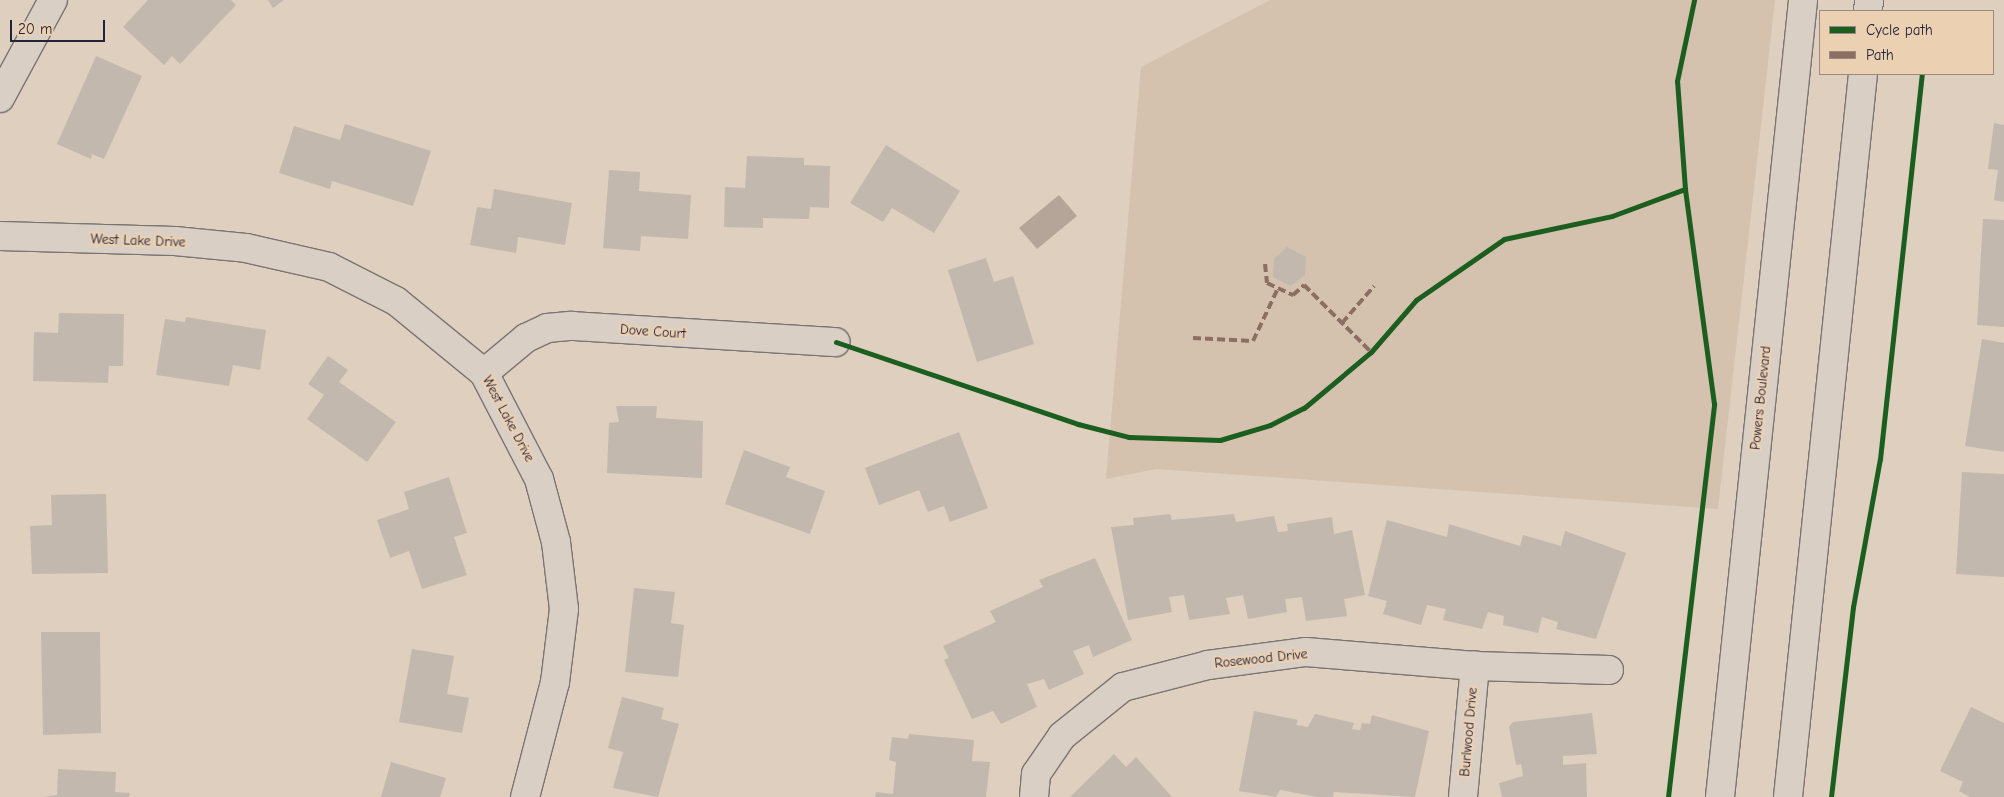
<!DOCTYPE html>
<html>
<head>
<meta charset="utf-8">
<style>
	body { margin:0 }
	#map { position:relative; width:2004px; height:797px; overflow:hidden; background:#decfbf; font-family:"Comic Neue",sans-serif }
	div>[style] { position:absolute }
	.green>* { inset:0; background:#d5c2ae }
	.water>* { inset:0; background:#b5a498 }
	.building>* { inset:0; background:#c3b8ae }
	.roads { filter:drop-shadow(1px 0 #7b7472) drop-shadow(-1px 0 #7b7472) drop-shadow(0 1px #7b7472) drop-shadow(0 -1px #7b7472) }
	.minor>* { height:28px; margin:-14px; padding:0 14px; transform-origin:14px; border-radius:14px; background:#d9cfc4 }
	.major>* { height:28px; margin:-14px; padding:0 14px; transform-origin:14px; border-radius:14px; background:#d9cfc4 }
	.quiet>* { height:4px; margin-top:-2px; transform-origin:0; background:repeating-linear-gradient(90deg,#8d6e63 0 8px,transparent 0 12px) }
	.cycleway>* { height:5px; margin:-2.5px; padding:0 2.5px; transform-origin:2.5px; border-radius:2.5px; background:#1b5e20 }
	span { translate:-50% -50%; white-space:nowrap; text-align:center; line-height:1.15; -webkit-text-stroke:4.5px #ebd0b2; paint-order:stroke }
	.street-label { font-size:14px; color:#22223b }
	.legend { position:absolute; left:1819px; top:10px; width:175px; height:65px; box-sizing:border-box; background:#ebd0b2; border:1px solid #9b8a82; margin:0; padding:6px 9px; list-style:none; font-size:15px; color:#22223b }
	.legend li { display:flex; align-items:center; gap:10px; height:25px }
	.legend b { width:25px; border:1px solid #9b8a82 }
	.scale { position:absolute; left:10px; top:20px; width:95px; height:22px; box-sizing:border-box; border:2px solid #22223b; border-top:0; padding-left:6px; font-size:15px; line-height:18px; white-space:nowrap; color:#22223b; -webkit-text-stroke:4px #ebd0b2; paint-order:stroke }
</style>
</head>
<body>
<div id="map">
	<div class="green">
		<i style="clip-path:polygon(1270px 0,1775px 0,1718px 509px,1156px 469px,1106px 479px,1141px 67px)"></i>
	</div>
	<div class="water">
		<i style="clip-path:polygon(1059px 195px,1077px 216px,1037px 249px,1019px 228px)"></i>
	</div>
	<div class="building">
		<i style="clip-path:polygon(148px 0,231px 0,236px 5px,180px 64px,172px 56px,164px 65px,123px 27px)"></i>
		<i style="clip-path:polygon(268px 0,284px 0,273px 8px)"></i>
		<i style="clip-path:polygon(96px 56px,142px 76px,104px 159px,92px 154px,91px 159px,57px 144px)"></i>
		<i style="clip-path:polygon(1994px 123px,2004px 125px,2004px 202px,1994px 200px,1998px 170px,1988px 169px)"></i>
		<i style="clip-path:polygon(345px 124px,431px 151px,413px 206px,332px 181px,330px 189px,279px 173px,294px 126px,340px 140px)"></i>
		<i style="clip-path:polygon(886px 145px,960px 191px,934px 233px,892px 208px,883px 222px,850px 203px)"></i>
		<i style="clip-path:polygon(747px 156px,804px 158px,804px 165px,830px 166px,829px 208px,810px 207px,809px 219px,763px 218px,763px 228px,724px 227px,725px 187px,745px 188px)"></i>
		<i style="clip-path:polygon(609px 170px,640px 172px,639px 191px,691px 195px,688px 239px,641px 236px,640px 251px,603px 248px)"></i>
		<i style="clip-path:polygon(494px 189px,572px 203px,565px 245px,518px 237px,516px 253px,470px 245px,477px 207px,491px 209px)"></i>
		<i style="clip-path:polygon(1983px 219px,2004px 220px,2004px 327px,1977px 325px)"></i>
		<i style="clip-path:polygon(1287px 247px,1306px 257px,1305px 275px,1291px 286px,1273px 277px,1274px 259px)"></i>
		<i style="clip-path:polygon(986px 258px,994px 282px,1013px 276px,1034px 344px,977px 362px,948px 270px)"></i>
		<i style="clip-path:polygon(59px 313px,124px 314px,123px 366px,109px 366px,108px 383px,33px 381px,34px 332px,58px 333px)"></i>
		<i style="clip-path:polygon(186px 317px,266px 330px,260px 370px,233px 365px,229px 386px,156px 375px,165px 319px,185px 322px)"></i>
		<i style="clip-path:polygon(1982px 339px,2004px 343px,2004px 452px,1965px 446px)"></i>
		<i style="clip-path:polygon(328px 356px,348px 370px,339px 382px,396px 422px,367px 462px,307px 419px,324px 395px,308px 384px)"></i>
		<i style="clip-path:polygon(616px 406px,657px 406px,656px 418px,703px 421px,702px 478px,607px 473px,609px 423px,619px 422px)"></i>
		<i style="clip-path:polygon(959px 432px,988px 508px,950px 522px,944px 506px,928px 512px,919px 490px,879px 505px,865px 468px)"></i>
		<i style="clip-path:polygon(744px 450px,790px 467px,786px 477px,825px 491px,810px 534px,725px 504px)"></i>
		<i style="clip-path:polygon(1962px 472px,2004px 474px,2004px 577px,1956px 574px)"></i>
		<i style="clip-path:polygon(449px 477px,467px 533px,454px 537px,467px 575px,422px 589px,409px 551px,390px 558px,377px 520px,409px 509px,404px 492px)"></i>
		<i style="clip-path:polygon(106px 494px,108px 573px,32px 574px,30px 526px,52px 525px,51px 495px)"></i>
		<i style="clip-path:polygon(1170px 514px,1172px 520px,1234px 514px,1236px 522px,1274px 516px,1278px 532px,1288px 531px,1287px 524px,1332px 517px,1334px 534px,1352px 530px,1365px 595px,1344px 599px,1347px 616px,1306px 621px,1302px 597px,1285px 599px,1287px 612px,1248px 619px,1243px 595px,1226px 598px,1230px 614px,1189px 620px,1184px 595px,1169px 597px,1172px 612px,1128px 620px,1111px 527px,1134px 525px,1133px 518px)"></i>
		<i style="clip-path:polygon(1387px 520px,1447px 537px,1449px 524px,1520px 546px,1523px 535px,1561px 546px,1565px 531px,1626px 553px,1596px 639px,1556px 629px,1558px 622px,1542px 617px,1538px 633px,1503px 625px,1504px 616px,1488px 612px,1482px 629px,1443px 620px,1446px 609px,1427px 605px,1421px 625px,1383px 614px,1387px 601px,1368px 596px)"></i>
		<i style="clip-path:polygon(1095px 558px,1132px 640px,1093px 657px,1089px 645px,1073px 651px,1084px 674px,1049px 690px,1044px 679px,1027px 684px,1037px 707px,1001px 724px,993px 711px,972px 719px,944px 660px,949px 658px,943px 646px,996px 622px,990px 611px,1043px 587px,1039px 580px)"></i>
		<i style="clip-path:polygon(634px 588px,675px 592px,671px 623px,684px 625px,678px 677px,625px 672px)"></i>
		<i style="clip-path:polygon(41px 632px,100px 632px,101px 733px,43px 735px)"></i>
		<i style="clip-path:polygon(412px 649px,454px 656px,447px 694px,469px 698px,462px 733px,399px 722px)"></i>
		<i style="clip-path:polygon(622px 697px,664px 708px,661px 719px,679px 724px,658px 797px,613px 788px,623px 752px,608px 748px)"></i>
		<i style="clip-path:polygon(1971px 707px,2004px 723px,2004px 797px,1970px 797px,1959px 791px,1963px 782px,1940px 771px)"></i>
		<i style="clip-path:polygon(1254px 711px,1298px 720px,1296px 725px,1308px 727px,1315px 714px,1354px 723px,1352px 729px,1360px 730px,1362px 723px,1370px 724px,1372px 715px,1429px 731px,1415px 797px,1334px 792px,1333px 797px,1317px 797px,1280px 790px,1276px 797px,1239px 791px)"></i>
		<i style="clip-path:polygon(1592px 713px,1597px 754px,1563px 756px,1563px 765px,1586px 763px,1587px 797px,1502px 797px,1499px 783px,1523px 776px,1521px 764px,1516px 765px,1509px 727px,1513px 722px)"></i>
		<i style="clip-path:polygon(909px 734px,974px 740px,972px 761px,990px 762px,986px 797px,875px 797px,876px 792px,893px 794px,896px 762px,889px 760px,892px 737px,908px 739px)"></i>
		<i style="clip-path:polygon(1114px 754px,1126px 767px,1136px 757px,1172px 797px,1070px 797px)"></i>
		<i style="clip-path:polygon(391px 762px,446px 778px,440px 797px,381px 797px)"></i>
		<i style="clip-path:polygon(58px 769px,116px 772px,115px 792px,130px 793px,129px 797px,43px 797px,57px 795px)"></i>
	</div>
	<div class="roads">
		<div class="minor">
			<i style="left:0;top:98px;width:111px;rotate:-61.6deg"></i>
			<i style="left:0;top:236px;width:175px;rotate:1.6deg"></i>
			<i style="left:175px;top:241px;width:71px;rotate:5.6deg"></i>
			<i style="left:246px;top:248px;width:85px;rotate:12.9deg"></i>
			<i style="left:329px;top:267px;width:75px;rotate:26.9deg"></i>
			<i style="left:396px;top:301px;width:114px;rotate:39.3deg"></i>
			<i style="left:484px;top:373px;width:119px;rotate:62.6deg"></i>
			<i style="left:539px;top:479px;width:65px;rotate:74.9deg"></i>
			<i style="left:556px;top:542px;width:67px;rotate:83.2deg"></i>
			<i style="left:564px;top:609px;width:74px;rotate:97deg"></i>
			<i style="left:555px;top:682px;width:119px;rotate:104.6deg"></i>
			<i style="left:484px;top:373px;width:55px;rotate:-39.8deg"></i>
			<i style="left:526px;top:338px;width:23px;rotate:-25deg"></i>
			<i style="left:547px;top:328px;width:25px;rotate:-5deg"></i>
			<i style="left:572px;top:326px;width:264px;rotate:3.5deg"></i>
			<i style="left:1034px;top:797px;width:23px;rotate:-85deg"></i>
			<i style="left:1036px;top:774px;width:46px;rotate:-55.6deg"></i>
			<i style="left:1062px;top:736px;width:78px;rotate:-38.8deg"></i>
			<i style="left:1123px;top:687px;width:88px;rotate:-14.5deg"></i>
			<i style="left:1208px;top:665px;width:99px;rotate:-7.6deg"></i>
			<i style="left:1306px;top:652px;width:170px;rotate:4.7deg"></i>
			<i style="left:1475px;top:666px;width:134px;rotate:1.7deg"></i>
			<i style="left:1463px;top:797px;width:132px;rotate:-84.8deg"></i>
		</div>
		<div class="major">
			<i style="left:1868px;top:11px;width:11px;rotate:-85deg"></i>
			<i style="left:1720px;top:797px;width:801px;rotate:-84.05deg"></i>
			<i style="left:1788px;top:797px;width:727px;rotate:-84.08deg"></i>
		</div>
	</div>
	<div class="quiet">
		<i style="left:1265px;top:264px;width:19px;rotate:84deg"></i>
		<i style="left:1267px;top:283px;width:29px;rotate:25deg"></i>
		<i style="left:1293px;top:295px;width:15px;rotate:-42deg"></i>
		<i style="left:1304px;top:285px;width:95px;rotate:45deg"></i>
		<i style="left:1342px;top:323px;width:49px;rotate:-49.1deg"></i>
		<i style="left:1193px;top:338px;width:60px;rotate:2.9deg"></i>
		<i style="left:1253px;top:341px;width:59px;rotate:-64.7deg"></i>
	</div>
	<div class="cycleway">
		<i style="left:836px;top:342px;width:256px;rotate:18.7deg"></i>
		<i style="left:1078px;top:424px;width:53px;rotate:14.3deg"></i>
		<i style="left:1129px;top:437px;width:91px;rotate:1.9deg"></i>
		<i style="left:1220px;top:440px;width:52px;rotate:-16.7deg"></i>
		<i style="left:1270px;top:425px;width:38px;rotate:-27deg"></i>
		<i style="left:1304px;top:408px;width:87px;rotate:-39.9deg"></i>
		<i style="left:1371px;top:352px;width:69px;rotate:-49.1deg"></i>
		<i style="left:1416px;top:300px;width:107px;rotate:-34.7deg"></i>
		<i style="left:1504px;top:239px;width:110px;rotate:-12deg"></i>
		<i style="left:1612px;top:216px;width:78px;rotate:-20.3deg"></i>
		<i style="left:1668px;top:797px;width:396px;rotate:-83.3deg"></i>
		<i style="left:1714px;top:404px;width:217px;rotate:-97.7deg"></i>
		<i style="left:1685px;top:189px;width:108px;rotate:-94.2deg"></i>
		<i style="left:1677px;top:81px;width:83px;rotate:-78.1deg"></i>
		<i style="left:1831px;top:797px;width:191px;rotate:-83.4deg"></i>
		<i style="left:1853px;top:607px;width:150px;rotate:-79.7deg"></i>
		<i style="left:1880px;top:459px;width:387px;rotate:-83.8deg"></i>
	</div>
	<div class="street-label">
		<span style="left:138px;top:241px;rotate:2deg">West Lake Drive</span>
		<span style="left:653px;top:332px;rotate:4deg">Dove Court</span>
		<span style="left:1761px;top:398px;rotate:-84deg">Powers Boulevard</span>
		<span style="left:508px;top:419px;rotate:62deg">West Lake Drive</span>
		<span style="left:1261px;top:659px;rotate:-6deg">Rosewood Drive</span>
		<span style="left:1469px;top:732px;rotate:-85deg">Burlwood Drive</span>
	</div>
	<ul class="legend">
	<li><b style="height:6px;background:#1b5e20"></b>Cycle path</li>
	<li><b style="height:6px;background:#8d6e63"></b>Path</li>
	</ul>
	<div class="scale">20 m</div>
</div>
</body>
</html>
